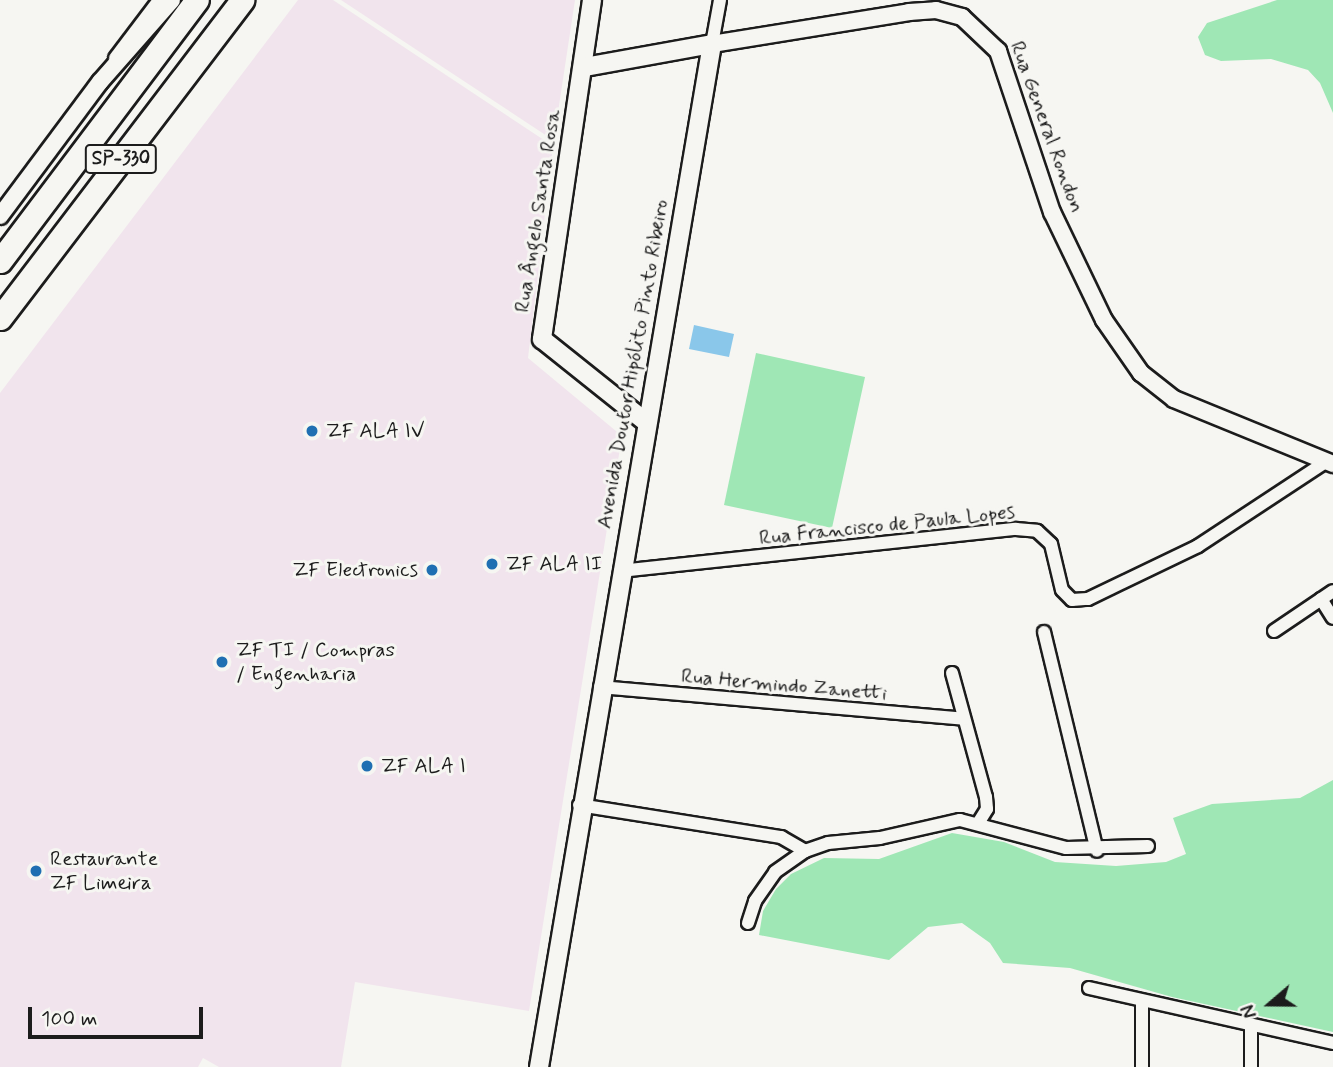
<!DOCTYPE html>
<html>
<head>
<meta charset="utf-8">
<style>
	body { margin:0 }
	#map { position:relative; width:1333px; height:1067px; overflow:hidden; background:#f6f6f2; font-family:Mynerve,sans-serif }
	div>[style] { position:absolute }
	.built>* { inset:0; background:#f1e4ed }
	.green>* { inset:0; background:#9fe7b5 }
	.water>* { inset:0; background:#8ac7ea }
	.roads { filter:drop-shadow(2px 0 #1c1c1c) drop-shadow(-2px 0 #1c1c1c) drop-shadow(0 2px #1c1c1c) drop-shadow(0 -2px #1c1c1c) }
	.minor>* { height:12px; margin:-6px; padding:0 6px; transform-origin:6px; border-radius:6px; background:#f6f6f2 }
	.tertiary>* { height:16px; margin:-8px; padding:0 8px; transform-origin:8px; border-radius:8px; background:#f6f6f2 }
	.secondary>* { height:18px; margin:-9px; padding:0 9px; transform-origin:9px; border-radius:9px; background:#f6f6f2 }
	.motorway>* { height:23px; margin:-11.5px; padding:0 11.5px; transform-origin:11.5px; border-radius:11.5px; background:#f6f6f2 }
	.dots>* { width:19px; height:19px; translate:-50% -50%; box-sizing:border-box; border:4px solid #f6f6f2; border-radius:50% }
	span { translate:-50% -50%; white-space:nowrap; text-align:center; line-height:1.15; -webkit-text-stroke:6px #f6f6f2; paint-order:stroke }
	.shield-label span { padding:2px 5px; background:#f6f6f2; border:2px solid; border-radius:5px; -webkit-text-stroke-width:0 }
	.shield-label { font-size:19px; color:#1c1c1c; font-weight:700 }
	.street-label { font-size:21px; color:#1c1c1c }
	.poi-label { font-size:21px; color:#1c1c1c }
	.left { translate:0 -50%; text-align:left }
	.right { translate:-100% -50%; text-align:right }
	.north { position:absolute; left:1235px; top:969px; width:70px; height:70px; -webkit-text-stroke:5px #f6f6f2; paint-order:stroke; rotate:250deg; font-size:19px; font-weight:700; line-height:28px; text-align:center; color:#1c1c1c }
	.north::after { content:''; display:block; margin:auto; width:24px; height:32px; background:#1c1c1c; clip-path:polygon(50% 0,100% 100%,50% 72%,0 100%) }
	.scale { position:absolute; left:28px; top:1007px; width:175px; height:32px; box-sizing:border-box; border:4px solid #1c1c1c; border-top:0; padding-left:9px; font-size:21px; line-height:24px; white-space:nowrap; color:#1c1c1c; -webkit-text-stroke:5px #f6f6f2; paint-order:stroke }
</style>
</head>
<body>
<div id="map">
	<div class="built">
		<i style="clip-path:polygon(298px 0,333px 0,553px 146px,528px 358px,622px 436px,529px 1011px,355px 982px,341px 1067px,219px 1067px,203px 1058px,198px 1067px,0 1067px,0 393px)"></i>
		<i style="clip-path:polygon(341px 0,575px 0,555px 132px,550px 138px)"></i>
	</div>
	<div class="green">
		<i style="clip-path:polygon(1277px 0,1333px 0,1333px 113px,1320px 83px,1308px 70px,1271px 59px,1221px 61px,1205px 55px,1198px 37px,1207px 23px)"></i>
		<i style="clip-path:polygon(756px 353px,865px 377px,832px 528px,724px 505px)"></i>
		<i style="clip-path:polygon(1333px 780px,1333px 1032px,1172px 997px,1070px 968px,1003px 963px,990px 943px,962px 923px,928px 927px,889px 960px,759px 935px,763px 911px,776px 889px,791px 874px,824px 858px,879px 859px,952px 833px,1004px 842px,1055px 862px,1116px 866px,1166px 862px,1186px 854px,1173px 818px,1212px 804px,1300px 798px)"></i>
	</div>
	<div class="water">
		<i style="clip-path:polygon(694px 325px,734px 334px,729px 357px,689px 349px)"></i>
	</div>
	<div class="roads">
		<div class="minor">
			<i style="left:712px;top:44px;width:45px;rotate:-79.7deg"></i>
			<i style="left:115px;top:58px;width:73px;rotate:-52.8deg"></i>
			<i style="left:620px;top:571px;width:398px;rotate:-6.1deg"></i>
			<i style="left:1016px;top:529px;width:21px;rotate:5deg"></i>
			<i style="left:1037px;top:531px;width:19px;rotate:43deg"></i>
			<i style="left:1051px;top:544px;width:47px;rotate:76.6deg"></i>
			<i style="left:1062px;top:590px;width:14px;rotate:45deg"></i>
			<i style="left:1072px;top:600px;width:16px;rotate:-4deg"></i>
			<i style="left:1088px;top:599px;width:122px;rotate:-25.7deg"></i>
			<i style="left:1198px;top:546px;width:154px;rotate:-33.4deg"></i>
			<i style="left:1321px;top:599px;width:22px;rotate:58deg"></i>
			<i style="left:1274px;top:631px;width:71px;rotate:-34.1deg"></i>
			<i style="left:1044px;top:632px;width:225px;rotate:76.4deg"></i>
			<i style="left:952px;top:673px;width:129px;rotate:74.7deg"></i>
			<i style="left:986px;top:797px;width:12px;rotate:85deg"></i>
			<i style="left:987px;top:809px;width:15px;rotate:122deg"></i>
			<i style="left:600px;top:687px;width:365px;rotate:5deg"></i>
			<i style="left:579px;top:805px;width:205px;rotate:9deg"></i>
			<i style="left:781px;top:837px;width:28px;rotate:30deg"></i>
			<i style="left:748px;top:923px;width:23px;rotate:-72deg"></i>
			<i style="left:755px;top:901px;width:35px;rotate:-55deg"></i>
			<i style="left:775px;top:872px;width:37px;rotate:-35deg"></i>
			<i style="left:805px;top:851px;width:24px;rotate:-19deg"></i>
			<i style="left:828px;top:843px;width:52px;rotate:-5.5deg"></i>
			<i style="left:880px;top:838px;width:82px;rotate:-12.7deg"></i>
			<i style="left:960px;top:820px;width:110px;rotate:14.8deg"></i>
			<i style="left:1066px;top:848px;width:82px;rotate:-1.4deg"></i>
			<i style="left:1089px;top:988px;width:250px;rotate:12.7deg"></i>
			<i style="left:1142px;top:1002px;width:65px;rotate:90deg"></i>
			<i style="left:1251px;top:1025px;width:42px;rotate:90deg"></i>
		</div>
		<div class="tertiary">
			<i style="left:712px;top:44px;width:200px;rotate:-9.2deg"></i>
			<i style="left:909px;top:12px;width:27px;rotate:-4deg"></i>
			<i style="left:936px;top:10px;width:27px;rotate:15deg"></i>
			<i style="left:962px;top:17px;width:50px;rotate:43.4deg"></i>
			<i style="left:998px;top:51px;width:170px;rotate:71.5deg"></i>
			<i style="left:1052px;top:212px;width:120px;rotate:64.3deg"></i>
			<i style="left:1104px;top:320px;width:65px;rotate:55.1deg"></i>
			<i style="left:1141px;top:373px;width:42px;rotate:38.2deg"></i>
			<i style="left:1174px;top:399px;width:172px;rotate:22.2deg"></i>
			<i style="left:0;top:216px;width:167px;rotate:-53.3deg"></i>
			<i style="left:100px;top:82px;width:109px;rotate:-48.7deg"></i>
		</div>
		<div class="secondary">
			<i style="left:592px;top:0;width:343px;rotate:98.4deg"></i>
			<i style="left:542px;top:339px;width:133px;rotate:38.6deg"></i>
			<i style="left:539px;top:1067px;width:1038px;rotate:-80.4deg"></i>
			<i style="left:712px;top:44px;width:130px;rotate:169.8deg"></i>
		</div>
		<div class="motorway">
			<i style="left:0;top:261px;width:327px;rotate:-53deg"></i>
			<i style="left:0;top:318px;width:400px;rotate:-52.7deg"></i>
		</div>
	</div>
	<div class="dots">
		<i style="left:312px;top:431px;background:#1f6fb2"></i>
		<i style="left:492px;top:564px;background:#1f6fb2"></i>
		<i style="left:432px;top:570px;background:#1f6fb2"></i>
		<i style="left:222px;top:662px;background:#1f6fb2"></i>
		<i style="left:367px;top:766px;background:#1f6fb2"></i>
		<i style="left:36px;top:871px;background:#1f6fb2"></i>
	</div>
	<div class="shield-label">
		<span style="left:121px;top:159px">SP-330</span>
	</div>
	<div class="street-label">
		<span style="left:1047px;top:127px;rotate:70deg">Rua General Rondon</span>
		<span style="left:538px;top:211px;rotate:-81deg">Rua Ângelo Santa Rosa</span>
		<span style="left:633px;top:364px;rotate:-80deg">Avenida Doutor Hipólito Pinto Ribeiro</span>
		<span style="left:887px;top:525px;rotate:-6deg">Rua Francisco de Paula Lopes</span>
		<span style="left:784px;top:685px;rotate:5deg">Rua Hermindo Zanetti</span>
	</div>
	<div class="poi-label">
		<span class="left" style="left:326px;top:431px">ZF ALA IV</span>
		<span class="left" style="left:506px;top:564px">ZF ALA II</span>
		<span class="right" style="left:418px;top:570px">ZF Electronics</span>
		<span class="left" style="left:236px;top:662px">ZF TI / Compras<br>/ Engenharia</span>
		<span class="left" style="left:381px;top:766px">ZF ALA I</span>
		<span class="left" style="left:50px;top:871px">Restaurante<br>ZF Limeira</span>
	</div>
	<div class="north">N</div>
	<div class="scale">100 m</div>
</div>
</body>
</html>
